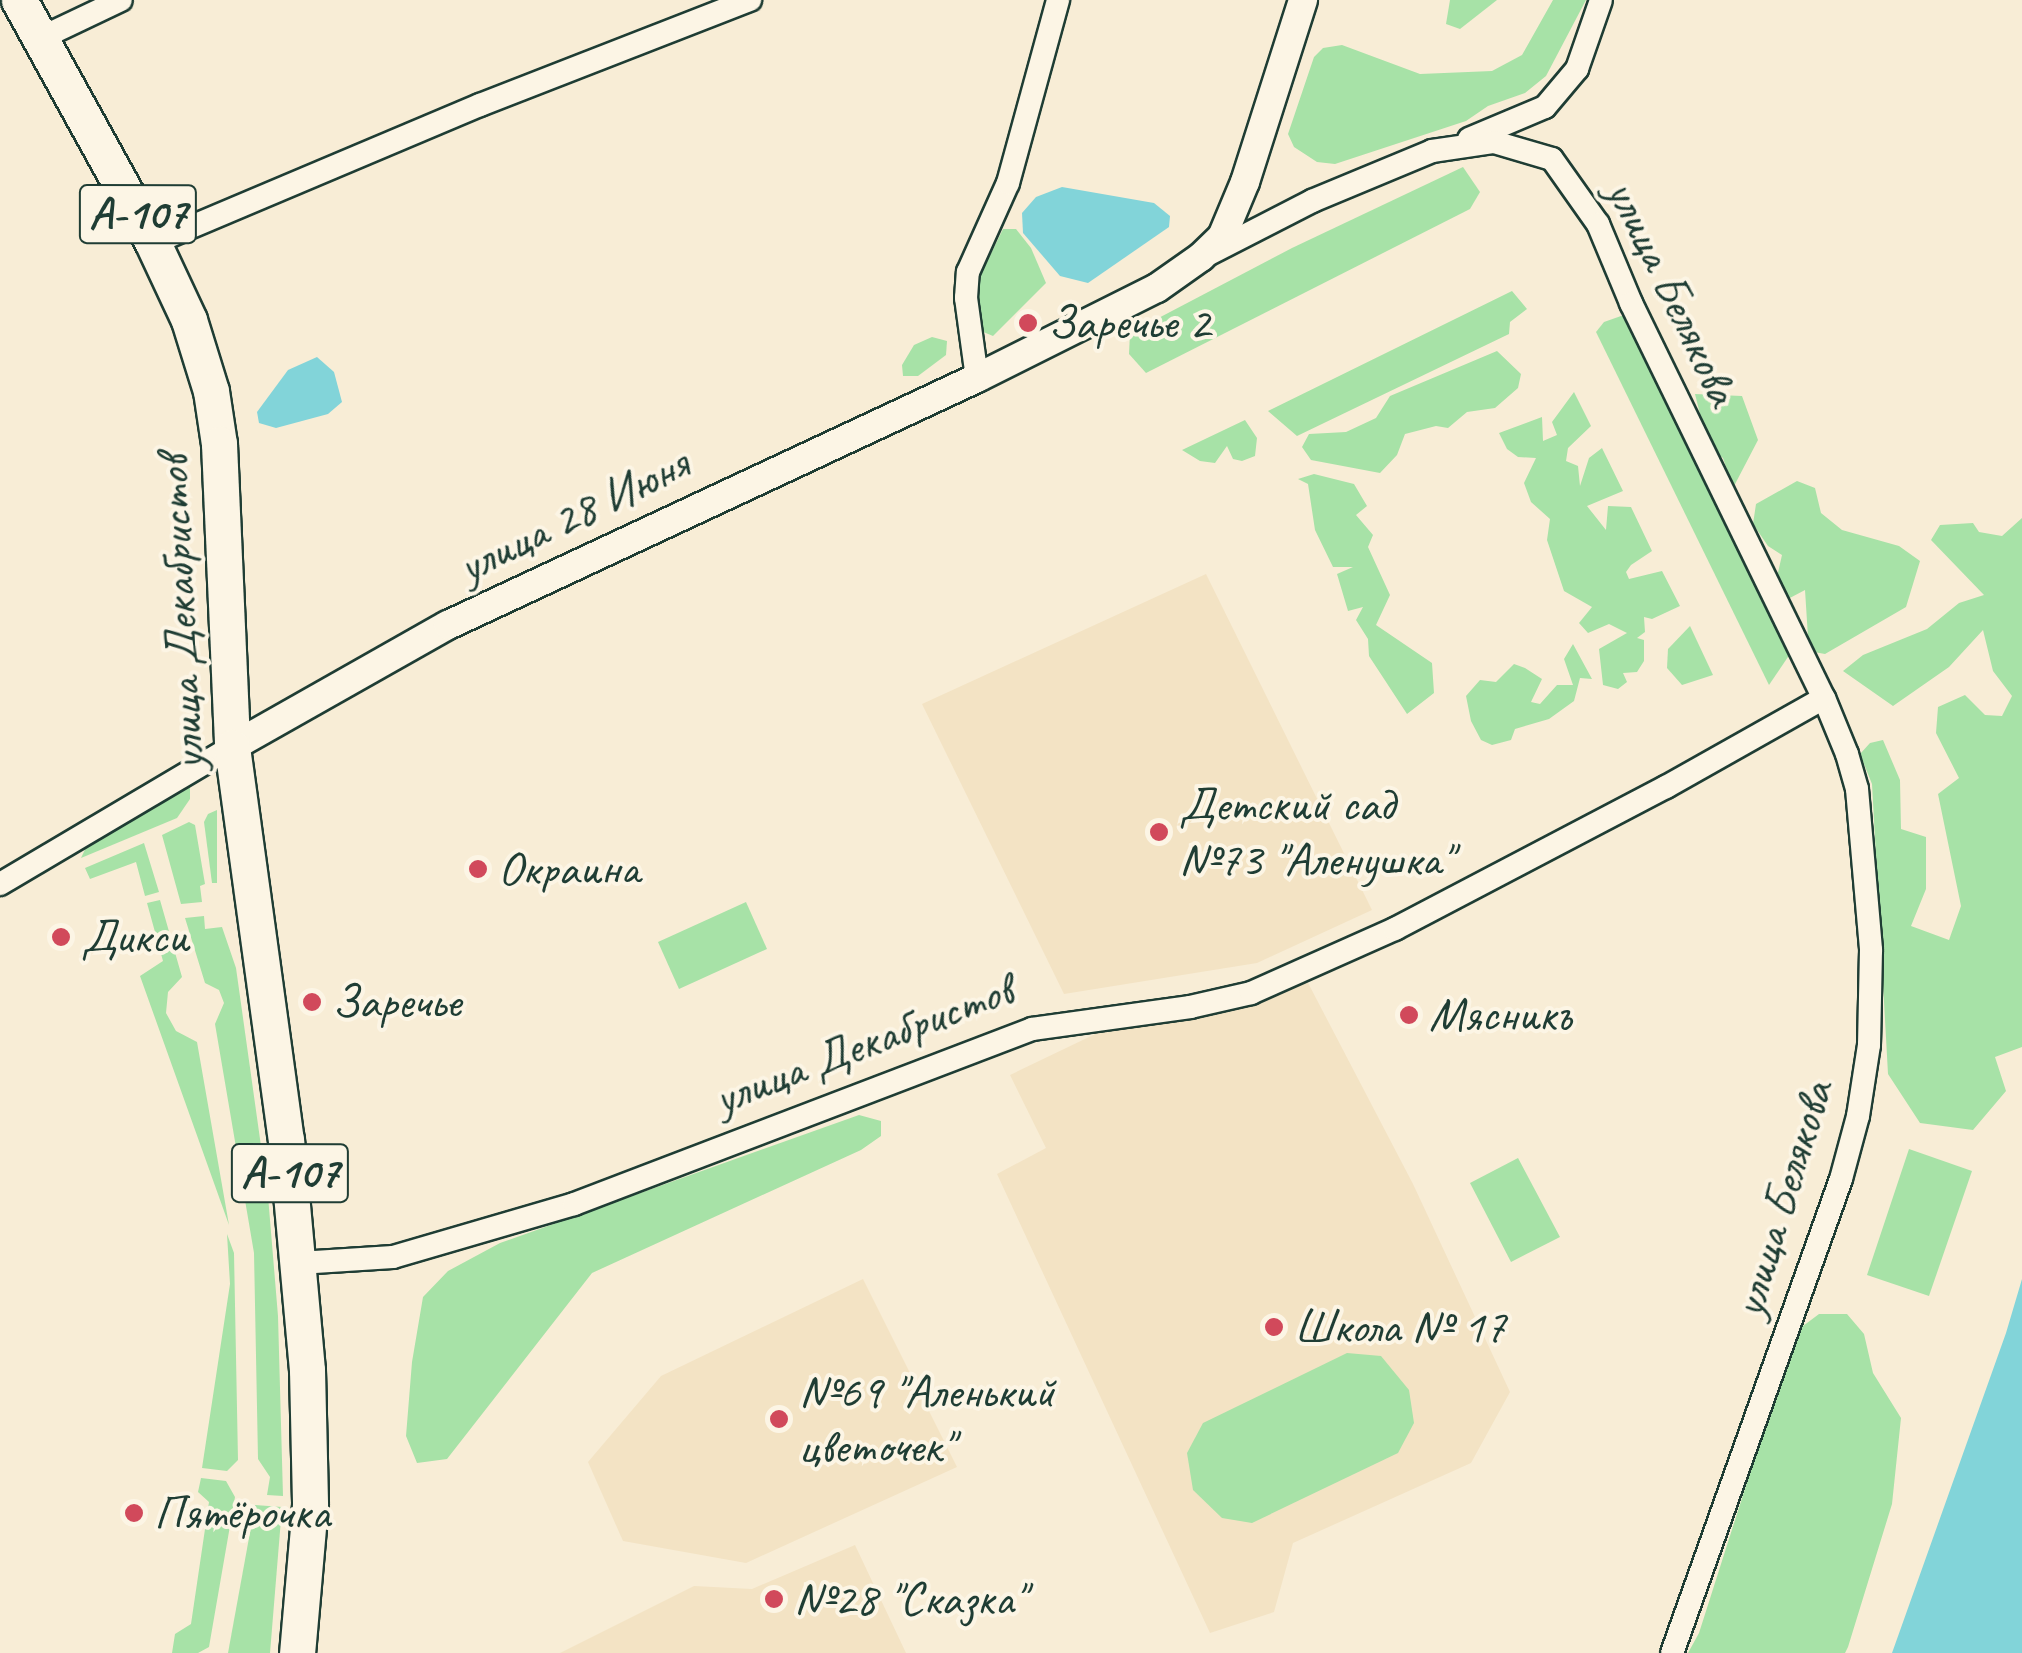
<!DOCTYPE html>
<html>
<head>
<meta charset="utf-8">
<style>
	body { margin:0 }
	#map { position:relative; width:2022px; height:1653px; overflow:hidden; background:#f8edd6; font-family:Caveat,sans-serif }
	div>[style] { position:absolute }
	.built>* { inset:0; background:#f3e3c4 }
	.green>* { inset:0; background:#a7e2a7 }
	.water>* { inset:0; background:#82d4d9 }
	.roads { filter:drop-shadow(2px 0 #1f3d34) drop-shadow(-2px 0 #1f3d34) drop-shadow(0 2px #1f3d34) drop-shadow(0 -2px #1f3d34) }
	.minor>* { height:22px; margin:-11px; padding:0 11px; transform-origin:11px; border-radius:11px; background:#fcf5e5 }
	.tertiary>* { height:28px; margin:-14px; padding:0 14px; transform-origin:14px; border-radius:14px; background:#fcf5e5 }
	.primary>* { height:35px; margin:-17.5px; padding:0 17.5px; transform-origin:17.5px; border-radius:17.5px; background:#fcf5e5 }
	.dots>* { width:28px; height:28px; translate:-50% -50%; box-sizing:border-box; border:5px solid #fcf5e5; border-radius:50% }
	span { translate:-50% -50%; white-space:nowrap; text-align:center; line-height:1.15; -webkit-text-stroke:8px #fcf5e5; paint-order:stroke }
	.shield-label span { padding:2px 8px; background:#fcf5e5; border:2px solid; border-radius:8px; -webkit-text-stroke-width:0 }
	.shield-label { font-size:45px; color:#1f3d34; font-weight:700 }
	.street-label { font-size:48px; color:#1f3d34 }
	.poi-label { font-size:48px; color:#1f3d34 }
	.left { translate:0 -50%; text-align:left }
</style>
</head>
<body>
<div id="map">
	<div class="built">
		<i style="clip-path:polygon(1206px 574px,1372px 910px,1257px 963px,1064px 994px,922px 704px)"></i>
		<i style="clip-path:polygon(1306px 979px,1413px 1184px,1510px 1392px,1471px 1463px,1293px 1543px,1274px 1612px,1210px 1633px,997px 1174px,1046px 1148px,1010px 1075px,1112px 1026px)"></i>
		<i style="clip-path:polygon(863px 1279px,957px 1467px,746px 1563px,623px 1541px,588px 1462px,661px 1376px)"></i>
		<i style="clip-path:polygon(855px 1545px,906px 1653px,560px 1653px,694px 1586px,752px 1589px)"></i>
	</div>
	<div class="green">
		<i style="clip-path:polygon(1450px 0,1497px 0,1460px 29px,1446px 24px)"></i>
		<i style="clip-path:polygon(1553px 0,1586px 0,1546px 76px,1525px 93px,1488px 106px,1466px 121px,1335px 164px,1317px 162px,1294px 147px,1288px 134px,1314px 57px,1323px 48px,1342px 45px,1420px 74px,1492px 71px,1522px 55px)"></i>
		<i style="clip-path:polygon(1463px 167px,1480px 192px,1470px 209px,1146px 373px,1129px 354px,1130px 333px,1292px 248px)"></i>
		<i style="clip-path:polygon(1003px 229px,1016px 229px,1031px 248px,1046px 283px,993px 336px,981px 331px,973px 314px,976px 284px)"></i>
		<i style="clip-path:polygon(1512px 291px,1527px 309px,1510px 322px,1509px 334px,1297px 436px,1268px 411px)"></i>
		<i style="clip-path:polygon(1621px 316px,1632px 319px,1794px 648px,1769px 685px,1596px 332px,1604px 322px)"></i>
		<i style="clip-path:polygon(932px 337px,947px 341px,946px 355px,918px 376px,903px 376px,902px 365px,914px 345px)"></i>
		<i style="clip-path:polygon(1497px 351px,1521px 374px,1518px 388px,1495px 408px,1467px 412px,1448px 428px,1436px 426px,1405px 434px,1397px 455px,1380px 473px,1311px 460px,1302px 447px,1309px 434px,1346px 432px,1376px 418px,1390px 396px)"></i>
		<i style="clip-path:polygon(1574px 392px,1591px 426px,1568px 448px,1566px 461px,1578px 466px,1580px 486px,1589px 458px,1602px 448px,1623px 491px,1587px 506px,1606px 530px,1608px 506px,1631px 507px,1652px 551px,1631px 565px,1626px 572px,1629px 579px,1662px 571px,1680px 606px,1652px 619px,1644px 617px,1645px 632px,1637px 638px,1644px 640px,1644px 661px,1637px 672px,1623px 673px,1627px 682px,1618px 689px,1603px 685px,1599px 649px,1627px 633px,1609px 624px,1588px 633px,1579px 623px,1592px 607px,1564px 591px,1547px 540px,1550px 519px,1531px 502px,1524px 483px,1536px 458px,1518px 457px,1507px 449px,1499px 433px,1542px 417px,1543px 441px,1557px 435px,1552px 422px)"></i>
		<i style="clip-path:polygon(1695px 394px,1742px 396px,1758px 440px,1733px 488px,1723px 458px,1713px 451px,1705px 434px)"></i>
		<i style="clip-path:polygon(1245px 420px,1257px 438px,1255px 456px,1242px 461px,1233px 459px,1227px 446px,1215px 463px,1200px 461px,1182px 450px)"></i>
		<i style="clip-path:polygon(1314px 474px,1354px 484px,1367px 506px,1356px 515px,1373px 535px,1368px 547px,1390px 595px,1376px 625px,1432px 663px,1434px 693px,1407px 714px,1369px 656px,1368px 639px,1356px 620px,1363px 607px,1348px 611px,1337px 574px,1353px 567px,1333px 567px,1315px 530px,1308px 484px,1298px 479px)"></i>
		<i style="clip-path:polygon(1797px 481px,1815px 488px,1821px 513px,1842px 530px,1899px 546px,1920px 561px,1906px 607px,1825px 654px,1814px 652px,1808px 637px,1805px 590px,1786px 600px,1777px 577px,1782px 555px,1768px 546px,1753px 524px,1756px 504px)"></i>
		<i style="clip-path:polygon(2022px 518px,2022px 1047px,1995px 1057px,2006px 1091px,1973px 1130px,1920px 1123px,1888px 1074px,1872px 784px,1860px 754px,1870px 743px,1883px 740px,1900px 780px,1901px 829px,1926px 837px,1926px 889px,1911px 926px,1949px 940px,1961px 906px,1938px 794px,1959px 778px,1936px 733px,1938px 707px,1965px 695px,1985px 715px,2002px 716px,2012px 696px,1993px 671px,1983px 630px,1949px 667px,1893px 706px,1843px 671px,1863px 655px,1927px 629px,1959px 603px,1984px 595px,1931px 540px,1940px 525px,1973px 523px,1979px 532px,2002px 536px)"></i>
		<i style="clip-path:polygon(1690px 626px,1713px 675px,1682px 685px,1667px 668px,1668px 649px)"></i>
		<i style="clip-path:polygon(1573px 644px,1592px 679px,1580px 678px,1574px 701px,1549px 719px,1515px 729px,1511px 740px,1492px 745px,1481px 740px,1471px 721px,1466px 696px,1480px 680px,1496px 682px,1514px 664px,1525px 668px,1542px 679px,1531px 702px,1540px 704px,1557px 685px,1573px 685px,1564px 659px)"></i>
		<i style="clip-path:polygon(190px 787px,190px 799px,177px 818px,81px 858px,89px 841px)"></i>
		<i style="clip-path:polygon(217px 810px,217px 883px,212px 883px,204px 822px,208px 814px)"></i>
		<i style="clip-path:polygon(189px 822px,195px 825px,205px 884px,200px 886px,202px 902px,181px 904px,162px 835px)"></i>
		<i style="clip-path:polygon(144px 843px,159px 892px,145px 896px,136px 862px,90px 879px,85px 868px)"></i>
		<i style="clip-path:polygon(160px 900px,182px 977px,168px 992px,166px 1013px,176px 1031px,197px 1042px,229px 1225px,140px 976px,163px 961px,147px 903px)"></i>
		<i style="clip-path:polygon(746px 902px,767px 949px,679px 989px,658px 942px)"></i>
		<i style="clip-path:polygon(204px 916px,205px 929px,222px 927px,236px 968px,268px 1196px,278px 1316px,283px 1496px,267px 1495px,270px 1477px,258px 1459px,254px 1253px,215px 1024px,224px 1003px,219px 990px,205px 983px,185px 918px)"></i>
		<i style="clip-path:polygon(859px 1115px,881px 1121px,881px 1136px,861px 1150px,592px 1273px,447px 1459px,417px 1463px,406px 1436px,412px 1362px,423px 1297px,448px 1271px,500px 1243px)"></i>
		<i style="clip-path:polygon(1909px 1149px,1972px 1171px,1929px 1296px,1867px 1275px)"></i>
		<i style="clip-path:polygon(1518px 1158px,1560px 1237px,1511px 1262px,1470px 1183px)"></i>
		<i style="clip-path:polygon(227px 1234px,234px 1253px,238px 1460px,227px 1471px,202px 1468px,230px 1284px)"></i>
		<i style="clip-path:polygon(1819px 1314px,1847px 1314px,1864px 1334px,1873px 1373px,1901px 1418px,1892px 1504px,1848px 1647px,1845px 1653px,1688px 1653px,1699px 1633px,1795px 1332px)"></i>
		<i style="clip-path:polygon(1347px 1353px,1381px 1356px,1409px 1390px,1414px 1423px,1398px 1453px,1252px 1523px,1222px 1518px,1193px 1490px,1187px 1453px,1203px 1423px)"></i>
		<i style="clip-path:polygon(201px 1478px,226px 1481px,235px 1497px,209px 1647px,198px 1653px,172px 1653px,175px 1634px,191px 1624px,209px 1502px,198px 1492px)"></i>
		<i style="clip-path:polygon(255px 1505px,282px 1507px,270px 1653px,228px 1653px)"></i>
	</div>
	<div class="water">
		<i style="clip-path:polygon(1062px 187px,1154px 203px,1170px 216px,1169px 227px,1088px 283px,1060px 276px,1023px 233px,1022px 213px,1036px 197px)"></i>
		<i style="clip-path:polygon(317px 357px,334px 372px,342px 402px,328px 414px,276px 428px,259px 423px,257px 412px,288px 370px)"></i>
		<i style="clip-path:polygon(2022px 1279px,2022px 1653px,1892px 1653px,2006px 1333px)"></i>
	</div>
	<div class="roads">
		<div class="minor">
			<i style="left:43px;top:37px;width:86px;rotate:-25.4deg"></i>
			<i style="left:1469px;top:139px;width:82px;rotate:-22.8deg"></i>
			<i style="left:1545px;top:107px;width:50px;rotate:-49.9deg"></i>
			<i style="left:1577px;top:69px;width:73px;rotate:-70.8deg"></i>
			<i style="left:153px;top:243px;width:355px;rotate:-22.9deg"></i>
			<i style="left:480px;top:105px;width:290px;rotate:-21.3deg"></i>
			<i style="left:1211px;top:253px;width:114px;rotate:-27.2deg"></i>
			<i style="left:1312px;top:201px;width:130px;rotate:-22.6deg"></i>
			<i style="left:1432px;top:151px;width:63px;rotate:-8.3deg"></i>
			<i style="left:1494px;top:142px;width:60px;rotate:16.3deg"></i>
			<i style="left:1552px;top:159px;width:80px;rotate:54.7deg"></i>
			<i style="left:1598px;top:224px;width:86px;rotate:67.3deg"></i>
			<i style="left:1631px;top:303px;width:440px;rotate:64deg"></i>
			<i style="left:1824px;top:698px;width:61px;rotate:67.7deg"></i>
			<i style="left:1847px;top:754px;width:36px;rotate:74deg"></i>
			<i style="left:1857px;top:789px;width:162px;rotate:85deg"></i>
			<i style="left:1871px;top:950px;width:95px;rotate:91.2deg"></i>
			<i style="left:1869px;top:1045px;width:72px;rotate:98.8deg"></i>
			<i style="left:1858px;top:1116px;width:65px;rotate:105.1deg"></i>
			<i style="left:1841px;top:1179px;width:503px;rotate:109.62deg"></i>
			<i style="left:977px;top:378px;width:81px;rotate:-97.8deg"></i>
			<i style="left:966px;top:298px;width:26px;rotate:-86deg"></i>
			<i style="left:968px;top:272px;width:98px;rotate:-65.8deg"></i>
			<i style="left:1008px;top:183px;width:190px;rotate:-74.7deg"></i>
			<i style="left:0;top:884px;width:269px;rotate:-30.6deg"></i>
			<i style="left:299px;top:1263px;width:94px;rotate:-3.7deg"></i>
			<i style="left:393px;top:1257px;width:189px;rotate:-16.3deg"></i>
			<i style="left:574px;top:1204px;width:490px;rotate:-20.9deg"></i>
			<i style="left:1032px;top:1029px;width:160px;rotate:-7.9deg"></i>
			<i style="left:1190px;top:1007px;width:63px;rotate:-12.9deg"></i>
			<i style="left:1251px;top:993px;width:158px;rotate:-24deg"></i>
			<i style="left:1395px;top:929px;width:306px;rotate:-27.7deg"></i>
			<i style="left:1666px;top:787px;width:181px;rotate:-29.4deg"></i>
		</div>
		<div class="tertiary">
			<i style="left:232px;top:747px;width:248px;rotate:-29.5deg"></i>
			<i style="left:448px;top:625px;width:584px;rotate:-25.03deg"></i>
			<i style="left:977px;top:378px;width:201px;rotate:-26.6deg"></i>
			<i style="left:1157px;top:288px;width:54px;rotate:-35.2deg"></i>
			<i style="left:1201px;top:257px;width:29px;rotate:-44deg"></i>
			<i style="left:1222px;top:237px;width:60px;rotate:-67.3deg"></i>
			<i style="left:1245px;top:182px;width:191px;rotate:-72.3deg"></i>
		</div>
		<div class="primary">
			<i style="left:19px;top:0;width:277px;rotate:61.1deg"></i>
			<i style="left:153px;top:243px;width:85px;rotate:64.9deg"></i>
			<i style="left:189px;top:320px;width:74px;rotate:72.8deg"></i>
			<i style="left:211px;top:391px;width:54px;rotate:81.4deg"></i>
			<i style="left:219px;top:444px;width:303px;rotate:87.5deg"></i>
			<i style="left:232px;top:747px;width:396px;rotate:82.2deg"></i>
			<i style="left:286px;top:1139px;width:232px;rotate:84.8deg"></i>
			<i style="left:307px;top:1370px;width:135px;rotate:88.7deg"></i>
			<i style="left:310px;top:1505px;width:149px;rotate:95deg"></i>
		</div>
	</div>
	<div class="dots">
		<i style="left:1028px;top:323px;background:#d1495b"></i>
		<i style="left:1159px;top:832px;background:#d1495b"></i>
		<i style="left:478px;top:869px;background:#d1495b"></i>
		<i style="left:61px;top:937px;background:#d1495b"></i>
		<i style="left:312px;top:1002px;background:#d1495b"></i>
		<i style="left:1409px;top:1015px;background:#d1495b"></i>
		<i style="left:1274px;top:1327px;background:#d1495b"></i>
		<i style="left:779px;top:1419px;background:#d1495b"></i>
		<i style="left:134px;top:1513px;background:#d1495b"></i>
		<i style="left:774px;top:1599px;background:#d1495b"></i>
	</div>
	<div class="shield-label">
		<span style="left:138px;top:214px">А-107</span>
		<span style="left:290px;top:1173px">А-107</span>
	</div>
	<div class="street-label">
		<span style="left:1673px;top:292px;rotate:64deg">улица Белякова</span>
		<span style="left:573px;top:515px;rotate:-26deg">улица 28 Июня</span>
		<span style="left:180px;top:613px;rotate:-93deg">улица Декабристов</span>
		<span style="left:863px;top:1044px;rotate:-21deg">улица Декабристов</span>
		<span style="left:1782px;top:1199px;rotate:-73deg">улица Белякова</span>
	</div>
	<div class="poi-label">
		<span class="left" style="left:1048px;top:323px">Заречье 2</span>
		<span class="left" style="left:1179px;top:832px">Детский сад<br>№73 "Аленушка"</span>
		<span class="left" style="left:498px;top:869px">Окраина</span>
		<span class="left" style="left:81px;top:937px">Дикси</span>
		<span class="left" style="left:332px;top:1002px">Заречье</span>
		<span class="left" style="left:1429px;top:1015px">Мясникъ</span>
		<span class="left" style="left:1294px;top:1327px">Школа № 17</span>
		<span class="left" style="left:799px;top:1419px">№69 "Аленький<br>цветочек"</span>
		<span class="left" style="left:154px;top:1513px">Пятёрочка</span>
		<span class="left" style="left:794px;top:1599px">№28 "Сказка"</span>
	</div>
</div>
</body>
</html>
